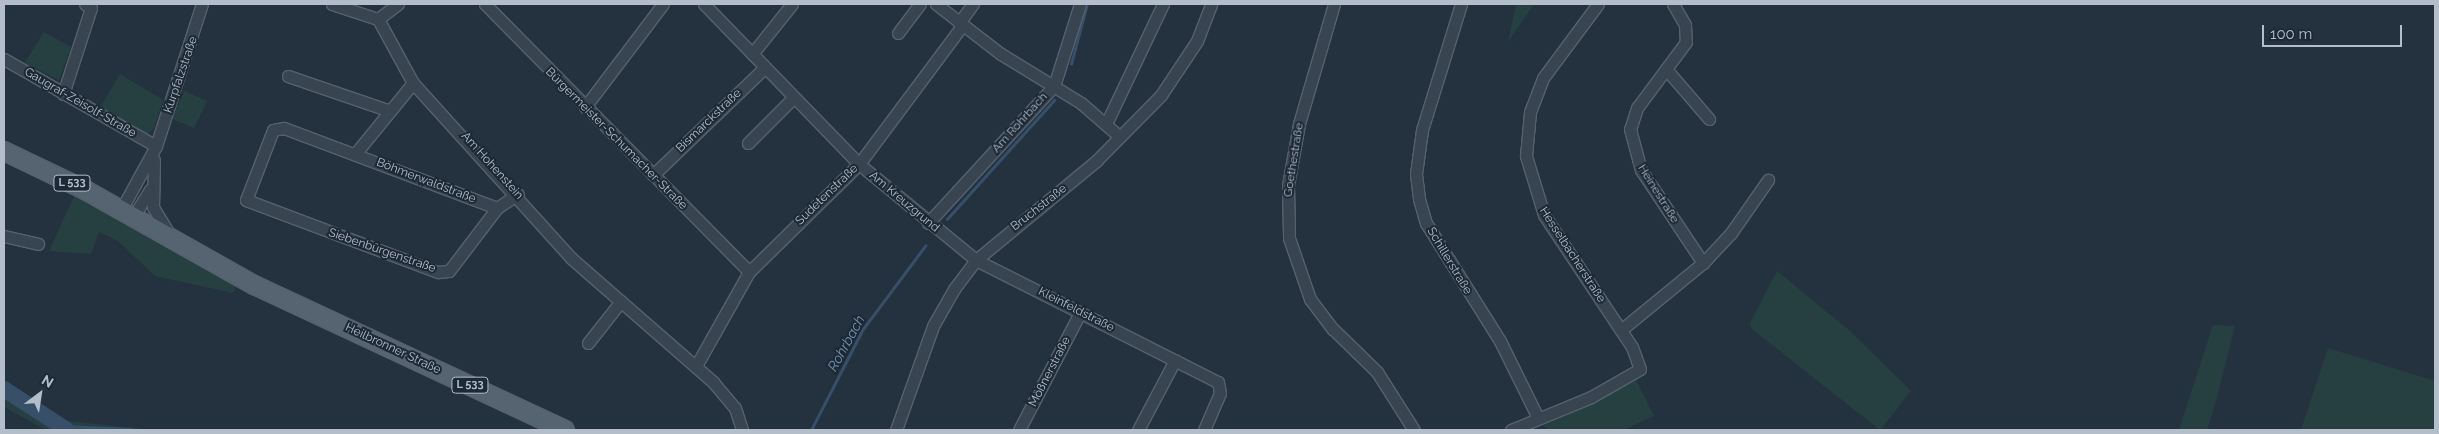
<!DOCTYPE html>
<html>
<head>
<meta charset="utf-8">
<style>
	body { margin:0 }
	#map { position:relative; width:2439px; height:434px; overflow:hidden; background:#243240; font-family:Raleway,sans-serif }
	div>[style] { position:absolute }
	.green>* { inset:0; background:#264041 }
	.stream>* { height:2.5px; margin:-1.25px; padding:0 1.25px; transform-origin:1.25px; border-radius:1.25px; background:#374f68 }
	.river>* { height:16px; margin:-8px; padding:0 8px; transform-origin:8px; border-radius:8px; background:#374f68 }
	.roads { filter:drop-shadow(1px 0 #56616e) drop-shadow(-1px 0 #56616e) drop-shadow(0 1px #56616e) drop-shadow(0 -1px #56616e) }
	.street>* { height:11px; margin:-5.5px; padding:0 5.5px; transform-origin:5.5px; border-radius:5.5px; background:#384450 }
	.primary>* { height:18px; margin:-9px; padding:0 9px; transform-origin:9px; border-radius:9px; background:#566370 }
	span { translate:-50% -50%; white-space:nowrap; text-align:center; line-height:1.15; -webkit-text-stroke:4px #1d2935; paint-order:stroke }
	.shield-label span { padding:1px 4px; background:#1d2935; border:1px solid; border-radius:4px; -webkit-text-stroke-width:0 }
	.shield-label { font-size:11px; color:#b4becb; font-weight:700 }
	.street-label { font-size:12px; color:#b4becb }
	.water-label { font-size:14px; color:#7391af; font-style:italic }
	.frame { position:absolute; inset:0; border:5px solid #b4becb; pointer-events:none }
	.north { position:absolute; left:15px; top:369px; width:50px; height:50px; -webkit-text-stroke:4px #1d2935; paint-order:stroke; rotate:31deg; font-size:14px; font-weight:700; line-height:20px; text-align:center; color:#b4becb }
	.north::after { content:''; display:block; margin:auto; width:18px; height:22px; background:#b4becb; clip-path:polygon(50% 0,100% 100%,50% 72%,0 100%) }
	.scale { position:absolute; left:2262px; top:25px; width:140px; height:22px; box-sizing:border-box; border:2px solid #b4becb; border-top:0; padding-left:6px; font-size:15px; line-height:18px; white-space:nowrap; color:#b4becb; -webkit-text-stroke:4px #1d2935; paint-order:stroke }
</style>
</head>
<body>
<div id="map">
	<div class="green">
		<i style="clip-path:polygon(1517px 4px,1534px 4px,1508px 42px,1516px 5px)"></i>
		<i style="clip-path:polygon(44px 32px,71px 47px,59px 80px,25px 63px)"></i>
		<i style="clip-path:polygon(120px 74px,163px 100px,154px 128px,147px 135px,100px 108px)"></i>
		<i style="clip-path:polygon(184px 91px,207px 101px,194px 128px,172px 119px)"></i>
		<i style="clip-path:polygon(76px 192px,237px 285px,233px 293px,155px 276px,118px 241px,99px 232px,91px 254px,49px 251px)"></i>
		<i style="clip-path:polygon(1777px 271px,1850px 331px,1911px 391px,1880px 430px,1752px 329px,1750px 323px)"></i>
		<i style="clip-path:polygon(2213px 325px,2235px 326px,2216px 401px,2207px 430px,2179px 430px)"></i>
		<i style="clip-path:polygon(2328px 348px,2435px 381px,2435px 430px,2301px 430px)"></i>
		<i style="clip-path:polygon(1635px 378px,1654px 416px,1623px 430px,1549px 430px,1543px 425px,1596px 403px)"></i>
		<i style="clip-path:polygon(4px 388px,67px 421px,154px 430px,46px 430px,4px 407px)"></i>
	</div>
	<div class="stream">
		<i style="left:1071px;top:64px;width:62px;rotate:-75.1deg"></i>
		<i style="left:947px;top:219px;width:160px;rotate:-48deg"></i>
		<i style="left:63px;top:426px;width:67px;rotate:2.6deg"></i>
		<i style="left:811px;top:430px;width:114px;rotate:-62.8deg"></i>
		<i style="left:863px;top:329px;width:104px;rotate:-53.2deg"></i>
	</div>
	<div class="river">
		<i style="left:4px;top:389px;width:75px;rotate:33.1deg"></i>
	</div>
	<div class="roads">
		<div class="street">
			<i style="left:332px;top:4px;width:48px;rotate:18.1deg"></i>
			<i style="left:378px;top:19px;width:25px;rotate:-37deg"></i>
			<i style="left:485px;top:4px;width:376px;rotate:45.4deg"></i>
			<i style="left:704px;top:4px;width:223px;rotate:45.9deg"></i>
			<i style="left:859px;top:164px;width:151px;rotate:39.4deg"></i>
			<i style="left:976px;top:260px;width:271px;rotate:26.8deg"></i>
			<i style="left:1218px;top:382px;width:11px;rotate:80deg"></i>
			<i style="left:1220px;top:393px;width:40px;rotate:113.4deg"></i>
			<i style="left:936px;top:4px;width:82px;rotate:37.6deg"></i>
			<i style="left:1001px;top:54px;width:94px;rotate:31.5deg"></i>
			<i style="left:1081px;top:103px;width:50px;rotate:41deg"></i>
			<i style="left:1334px;top:4px;width:125px;rotate:106.3deg"></i>
			<i style="left:1299px;top:124px;width:62px;rotate:100.2deg"></i>
			<i style="left:1288px;top:185px;width:53px;rotate:88.9deg"></i>
			<i style="left:1289px;top:238px;width:65px;rotate:71deg"></i>
			<i style="left:1310px;top:299px;width:38px;rotate:53deg"></i>
			<i style="left:1333px;top:329px;width:62px;rotate:44.3deg"></i>
			<i style="left:1377px;top:372px;width:69px;rotate:57.5deg"></i>
			<i style="left:1461px;top:4px;width:132px;rotate:107.2deg"></i>
			<i style="left:1422px;top:130px;width:44px;rotate:97.8deg"></i>
			<i style="left:1416px;top:174px;width:25px;rotate:83deg"></i>
			<i style="left:1419px;top:199px;width:25px;rotate:74deg"></i>
			<i style="left:1426px;top:223px;width:139px;rotate:57.9deg"></i>
			<i style="left:1500px;top:341px;width:86px;rotate:63.7deg"></i>
			<i style="left:1673px;top:4px;width:24px;rotate:60deg"></i>
			<i style="left:1685px;top:25px;width:17px;rotate:87deg"></i>
			<i style="left:1686px;top:42px;width:82px;rotate:126.6deg"></i>
			<i style="left:1637px;top:108px;width:22px;rotate:108deg"></i>
			<i style="left:1630px;top:129px;width:42px;rotate:75deg"></i>
			<i style="left:1641px;top:170px;width:112px;rotate:56.3deg"></i>
			<i style="left:378px;top:19px;width:73px;rotate:61.3deg"></i>
			<i style="left:413px;top:83px;width:236px;rotate:47.9deg"></i>
			<i style="left:571px;top:258px;width:189px;rotate:41.1deg"></i>
			<i style="left:713px;top:382px;width:34px;rotate:50deg"></i>
			<i style="left:735px;top:408px;width:23px;rotate:72deg"></i>
			<i style="left:959px;top:23px;width:24px;rotate:-54deg"></i>
			<i style="left:898px;top:33px;width:36px;rotate:-53deg"></i>
			<i style="left:752px;top:54px;width:64px;rotate:-51.3deg"></i>
			<i style="left:4px;top:59px;width:175px;rotate:29.8deg"></i>
			<i style="left:1666px;top:69px;width:66px;rotate:49.3deg"></i>
			<i style="left:288px;top:76px;width:108px;rotate:18.9deg"></i>
			<i style="left:63px;top:94px;width:90px;rotate:-72deg"></i>
			<i style="left:91px;top:8px;width:7px;rotate:-146deg"></i>
			<i style="left:585px;top:107px;width:129px;rotate:-52.9deg"></i>
			<i style="left:1106px;top:124px;width:133px;rotate:-64.6deg"></i>
			<i style="left:748px;top:143px;width:64px;rotate:-45deg"></i>
			<i style="left:355px;top:154px;width:92px;rotate:-50.8deg"></i>
			<i style="left:154px;top:160px;width:47px;rotate:91.2deg"></i>
			<i style="left:153px;top:207px;width:31px;rotate:59deg"></i>
			<i style="left:653px;top:175px;width:154px;rotate:-43.9deg"></i>
			<i style="left:497px;top:208px;width:228px;rotate:-159.4deg"></i>
			<i style="left:284px;top:128px;width:11px;rotate:170deg"></i>
			<i style="left:273px;top:130px;width:75px;rotate:111.1deg"></i>
			<i style="left:246px;top:200px;width:205px;rotate:20.6deg"></i>
			<i style="left:438px;top:272px;width:11px;rotate:-5deg"></i>
			<i style="left:449px;top:271px;width:79px;rotate:-52.7deg"></i>
			<i style="left:497px;top:208px;width:25px;rotate:-34deg"></i>
			<i style="left:121px;top:210px;width:73px;rotate:-61.3deg"></i>
			<i style="left:156px;top:146px;width:149px;rotate:-72.1deg"></i>
			<i style="left:133px;top:217px;width:32px;rotate:-58deg"></i>
			<i style="left:928px;top:223px;width:186px;rotate:-47.4deg"></i>
			<i style="left:1054px;top:86px;width:86px;rotate:-72.4deg"></i>
			<i style="left:4px;top:236px;width:35px;rotate:13deg"></i>
			<i style="left:1621px;top:330px;width:106px;rotate:-39.3deg"></i>
			<i style="left:1703px;top:263px;width:41px;rotate:-47deg"></i>
			<i style="left:1731px;top:233px;width:65px;rotate:-55.1deg"></i>
			<i style="left:588px;top:343px;width:53px;rotate:-51.8deg"></i>
			<i style="left:696px;top:366px;width:108px;rotate:-60.6deg"></i>
			<i style="left:749px;top:272px;width:154px;rotate:-44.5deg"></i>
			<i style="left:859px;top:164px;width:172px;rotate:-53.3deg"></i>
			<i style="left:896px;top:430px;width:110px;rotate:-70.4deg"></i>
			<i style="left:933px;top:326px;width:43px;rotate:-60.4deg"></i>
			<i style="left:954px;top:289px;width:36px;rotate:-53deg"></i>
			<i style="left:976px;top:260px;width:156px;rotate:-39.5deg"></i>
			<i style="left:1096px;top:161px;width:93px;rotate:-45.4deg"></i>
			<i style="left:1161px;top:95px;width:65px;rotate:-56.3deg"></i>
			<i style="left:1197px;top:41px;width:40px;rotate:-69deg"></i>
			<i style="left:1019px;top:430px;width:132px;rotate:-62.5deg"></i>
			<i style="left:1138px;top:430px;width:79px;rotate:-62.1deg"></i>
			<i style="left:1511px;top:430px;width:87px;rotate:-22.4deg"></i>
			<i style="left:1591px;top:397px;width:56px;rotate:-29.7deg"></i>
			<i style="left:1640px;top:369px;width:23px;rotate:-110deg"></i>
			<i style="left:1632px;top:347px;width:159px;rotate:-123.7deg"></i>
			<i style="left:1544px;top:215px;width:62px;rotate:-107deg"></i>
			<i style="left:1526px;top:156px;width:44px;rotate:-84.8deg"></i>
			<i style="left:1530px;top:112px;width:36px;rotate:-69deg"></i>
			<i style="left:1543px;top:78px;width:92px;rotate:-53.4deg"></i>
		</div>
		<div class="primary">
			<i style="left:4px;top:151px;width:92px;rotate:25.7deg"></i>
			<i style="left:87px;top:191px;width:192px;rotate:29.4deg"></i>
			<i style="left:254px;top:285px;width:343px;rotate:25deg"></i>
		</div>
	</div>
	<div class="shield-label">
		<span style="left:72px;top:183px">L 533</span>
		<span style="left:470px;top:385px">L 533</span>
	</div>
	<div class="street-label">
		<span style="left:181px;top:75px;rotate:-71deg">Kurpfalzstraße</span>
		<span style="left:80px;top:103px;rotate:30deg">Gaugraf-Zeisolf-Straße</span>
		<span style="left:709px;top:121px;rotate:-44deg">Bismarckstraße</span>
		<span style="left:1020px;top:123px;rotate:-48deg">Am Rohrbach</span>
		<span style="left:616px;top:139px;rotate:45deg">Bürgermeister-Schumacher-Straße</span>
		<span style="left:1294px;top:160px;rotate:-81deg">Goethestraße</span>
		<span style="left:492px;top:166px;rotate:48deg">Am Hohenstein</span>
		<span style="left:426px;top:181px;rotate:21deg">Böhmerwaldstraße</span>
		<span style="left:1658px;top:194px;rotate:58deg">Heinestraße</span>
		<span style="left:827px;top:195px;rotate:-44deg">Sudetenstraße</span>
		<span style="left:904px;top:202px;rotate:40deg">Am Kreuzgrund</span>
		<span style="left:1039px;top:208px;rotate:-38deg">Bruchstraße</span>
		<span style="left:382px;top:251px;rotate:19deg">Siebenbürgenstraße</span>
		<span style="left:1572px;top:255px;rotate:57deg">Hesselbacherstraße</span>
		<span style="left:1449px;top:261px;rotate:59deg">Schillerstraße</span>
		<span style="left:1076px;top:310px;rotate:27deg">Kleinfeldstraße</span>
		<span style="left:393px;top:349px;rotate:25deg">Heilbronner Straße</span>
		<span style="left:1050px;top:372px;rotate:-63deg">Mößnerstraße</span>
	</div>
	<div class="water-label">
		<span style="left:846px;top:343px;rotate:-61deg">Rohrbach</span>
	</div>
	<div class="frame"></div>
	<div class="north">N</div>
	<div class="scale">100 m</div>
</div>
</body>
</html>
